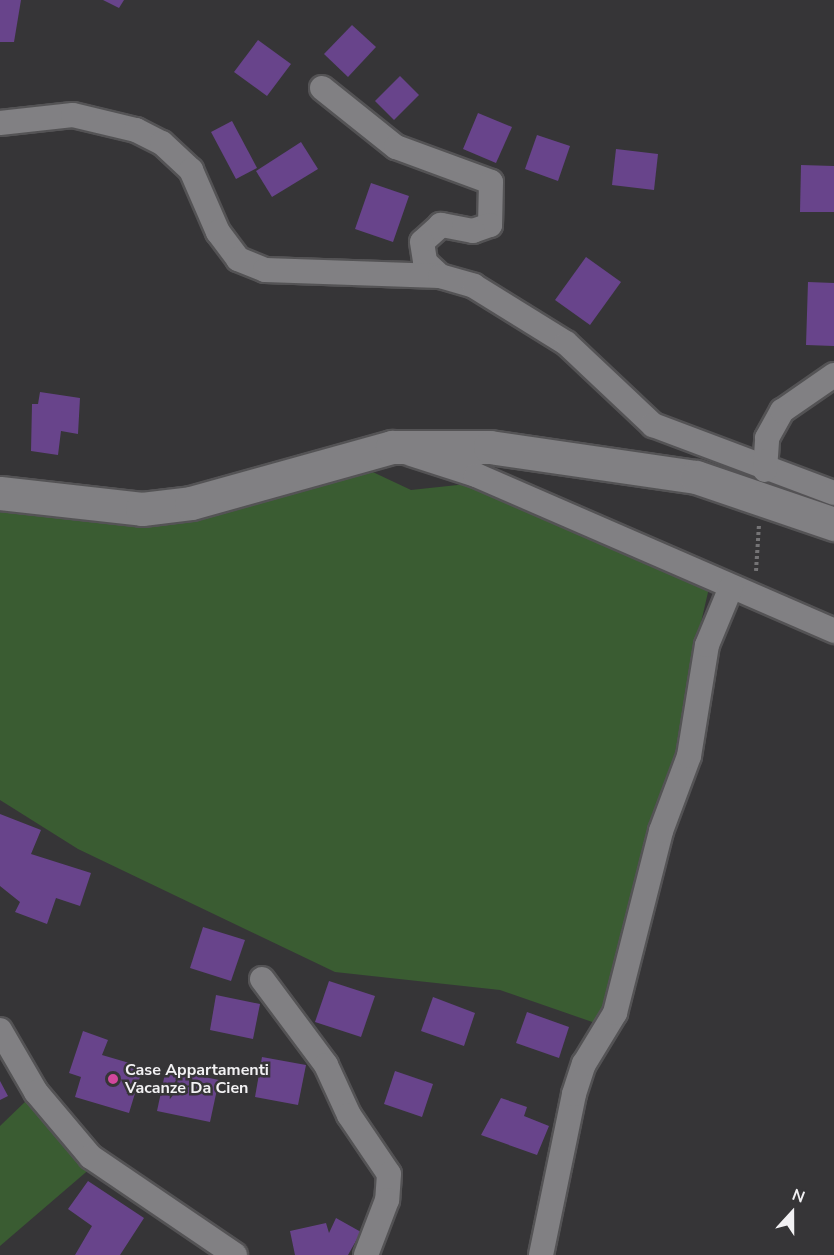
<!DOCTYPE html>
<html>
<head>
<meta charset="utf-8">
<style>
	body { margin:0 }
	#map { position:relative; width:834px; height:1255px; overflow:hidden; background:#363537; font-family:"Nunito Sans",sans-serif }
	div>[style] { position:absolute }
	.green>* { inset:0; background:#3a5c32 }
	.building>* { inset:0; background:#68448b }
	.path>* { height:4px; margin-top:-2px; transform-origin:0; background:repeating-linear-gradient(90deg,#757476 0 3px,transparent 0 6px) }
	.roads { filter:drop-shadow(2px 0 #545355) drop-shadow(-2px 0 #545355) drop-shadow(0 2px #545355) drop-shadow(0 -2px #545355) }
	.street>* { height:24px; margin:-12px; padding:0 12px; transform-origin:12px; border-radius:12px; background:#818083 }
	.secondary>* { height:33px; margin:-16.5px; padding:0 16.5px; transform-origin:16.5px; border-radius:16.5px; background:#818083 }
	.dots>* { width:16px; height:16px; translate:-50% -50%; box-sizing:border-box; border:3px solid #363537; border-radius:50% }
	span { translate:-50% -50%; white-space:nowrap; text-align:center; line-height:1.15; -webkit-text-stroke:5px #363537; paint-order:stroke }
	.poi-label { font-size:16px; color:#f2f1f3; font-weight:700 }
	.left { translate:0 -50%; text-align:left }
	.north { position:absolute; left:762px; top:1183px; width:60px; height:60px; -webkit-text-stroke:4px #363537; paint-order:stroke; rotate:21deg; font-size:16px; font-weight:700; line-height:24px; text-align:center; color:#f2f1f3 }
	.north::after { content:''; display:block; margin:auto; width:21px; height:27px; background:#f2f1f3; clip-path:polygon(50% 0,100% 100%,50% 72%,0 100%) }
</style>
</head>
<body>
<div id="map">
	<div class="green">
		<i style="clip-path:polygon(360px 466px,411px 490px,467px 484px,709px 588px,693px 657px,685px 755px,601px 1025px,500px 990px,335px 972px,78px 849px,0 800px,0 504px,141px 520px)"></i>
		<i style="clip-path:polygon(28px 1099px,92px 1167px,0 1246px,0 1126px)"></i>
	</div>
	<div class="building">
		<i style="clip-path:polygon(0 0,21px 0,14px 42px,0 42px)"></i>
		<i style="clip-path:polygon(103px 0,124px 0,119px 8px)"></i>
		<i style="clip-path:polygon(352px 25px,376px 47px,348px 77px,324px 54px)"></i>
		<i style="clip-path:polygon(258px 40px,291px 64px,267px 96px,234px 72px)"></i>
		<i style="clip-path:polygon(400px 76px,419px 95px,394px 120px,375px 101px)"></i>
		<i style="clip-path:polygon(478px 113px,512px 127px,496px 163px,463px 149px)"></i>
		<i style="clip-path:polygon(232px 121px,257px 168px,236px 179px,211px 132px)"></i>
		<i style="clip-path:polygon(537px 135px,570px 146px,558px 181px,525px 169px)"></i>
		<i style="clip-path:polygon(301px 142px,318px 169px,272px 197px,256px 171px)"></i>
		<i style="clip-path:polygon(616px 149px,658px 154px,654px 190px,612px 185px)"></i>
		<i style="clip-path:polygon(801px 165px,834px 166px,834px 212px,800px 212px)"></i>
		<i style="clip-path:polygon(371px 183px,409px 196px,393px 242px,355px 229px)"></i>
		<i style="clip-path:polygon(586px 257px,621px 282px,590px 325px,555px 300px)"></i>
		<i style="clip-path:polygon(808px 282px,834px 283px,834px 346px,806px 345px)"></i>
		<i style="clip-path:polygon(40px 392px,80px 398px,78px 434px,61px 431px,58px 455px,31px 451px,32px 404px,38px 404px)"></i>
		<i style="clip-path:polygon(0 814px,41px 830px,31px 854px,91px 873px,80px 906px,56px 898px,47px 924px,15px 912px,20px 902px,0 886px)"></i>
		<i style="clip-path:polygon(203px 927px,245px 940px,231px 981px,190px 968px)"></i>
		<i style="clip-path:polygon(329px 981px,375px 996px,361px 1037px,315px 1022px)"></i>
		<i style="clip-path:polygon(216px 995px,260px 1004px,253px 1039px,210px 1030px)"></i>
		<i style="clip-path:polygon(433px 997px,475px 1013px,464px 1046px,421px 1031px)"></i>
		<i style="clip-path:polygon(527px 1012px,569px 1027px,559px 1058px,516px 1043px)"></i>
		<i style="clip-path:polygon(83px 1031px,108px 1040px,102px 1055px,143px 1067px,129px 1113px,75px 1097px,81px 1077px,69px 1073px)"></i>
		<i style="clip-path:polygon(262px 1057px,306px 1065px,298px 1105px,255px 1097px)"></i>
		<i style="clip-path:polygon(166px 1069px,219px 1080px,210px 1122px,157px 1111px)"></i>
		<i style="clip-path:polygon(395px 1071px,433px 1084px,422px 1117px,384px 1104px)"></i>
		<i style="clip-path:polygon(0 1081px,8px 1096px,0 1100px)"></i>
		<i style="clip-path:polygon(501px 1098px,527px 1107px,524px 1116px,549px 1126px,537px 1155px,481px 1135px)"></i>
		<i style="clip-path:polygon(88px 1181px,144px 1218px,120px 1255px,75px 1255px,92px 1226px,68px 1209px)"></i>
		<i style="clip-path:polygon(336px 1218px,361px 1232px,348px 1255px,295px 1255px,290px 1231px,326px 1223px,329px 1233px)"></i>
	</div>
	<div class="path">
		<i style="left:756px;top:571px;width:46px;rotate:-86.3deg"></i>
	</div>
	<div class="roads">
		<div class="street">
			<i style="left:322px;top:88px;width:95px;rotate:38.6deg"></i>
			<i style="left:396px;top:147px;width:101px;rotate:20.2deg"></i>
			<i style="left:491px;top:182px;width:43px;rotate:91.3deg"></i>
			<i style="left:490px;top:225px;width:18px;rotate:161deg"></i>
			<i style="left:473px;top:231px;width:33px;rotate:-169deg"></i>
			<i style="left:441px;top:225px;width:25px;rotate:138deg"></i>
			<i style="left:422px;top:242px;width:20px;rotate:81deg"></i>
			<i style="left:425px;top:262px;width:21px;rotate:43deg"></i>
			<i style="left:0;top:123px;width:73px;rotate:-6.3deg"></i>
			<i style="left:73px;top:115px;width:65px;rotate:13.4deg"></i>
			<i style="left:136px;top:130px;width:29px;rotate:27deg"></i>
			<i style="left:162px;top:143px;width:40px;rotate:43deg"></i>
			<i style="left:191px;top:170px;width:68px;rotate:66.5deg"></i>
			<i style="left:218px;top:232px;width:34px;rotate:53deg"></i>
			<i style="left:238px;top:259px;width:29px;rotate:22deg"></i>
			<i style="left:265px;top:270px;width:175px;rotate:2deg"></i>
			<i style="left:440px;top:276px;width:35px;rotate:16deg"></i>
			<i style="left:474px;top:286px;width:108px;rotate:31.8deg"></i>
			<i style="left:566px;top:343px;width:120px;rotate:43.3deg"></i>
			<i style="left:653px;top:425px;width:193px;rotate:20.6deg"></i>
			<i style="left:411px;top:454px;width:68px;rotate:17.9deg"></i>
			<i style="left:476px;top:475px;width:391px;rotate:23.5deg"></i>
			<i style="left:765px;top:470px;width:32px;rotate:-86deg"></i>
			<i style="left:767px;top:438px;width:31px;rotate:-61deg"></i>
			<i style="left:782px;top:411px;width:63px;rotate:-34.7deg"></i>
			<i style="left:262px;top:979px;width:107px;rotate:53.3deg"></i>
			<i style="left:326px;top:1065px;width:55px;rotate:65.3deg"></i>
			<i style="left:349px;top:1115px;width:71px;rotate:55.9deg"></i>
			<i style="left:389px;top:1174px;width:26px;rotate:94deg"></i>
			<i style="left:387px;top:1200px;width:59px;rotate:110.9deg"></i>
			<i style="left:0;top:1030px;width:72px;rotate:59.9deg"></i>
			<i style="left:36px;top:1092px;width:85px;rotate:49.8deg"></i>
			<i style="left:91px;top:1157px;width:174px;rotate:34.2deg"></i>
			<i style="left:541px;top:1255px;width:164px;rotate:-78.4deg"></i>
			<i style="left:574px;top:1094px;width:32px;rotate:-72deg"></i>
			<i style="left:584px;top:1064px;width:60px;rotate:-58.7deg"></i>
			<i style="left:615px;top:1013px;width:188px;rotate:-75.8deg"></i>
			<i style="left:661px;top:831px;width:80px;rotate:-69.5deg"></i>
			<i style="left:689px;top:756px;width:112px;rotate:-80.8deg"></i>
			<i style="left:707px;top:645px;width:63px;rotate:-67.5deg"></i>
		</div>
		<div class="secondary">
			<i style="left:0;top:493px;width:143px;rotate:6.4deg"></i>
			<i style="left:142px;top:509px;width:49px;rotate:-7deg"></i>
			<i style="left:191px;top:503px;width:209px;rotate:-15.6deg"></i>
			<i style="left:392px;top:447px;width:98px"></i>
			<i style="left:490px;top:447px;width:208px;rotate:8.3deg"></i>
			<i style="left:696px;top:477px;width:146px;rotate:18.8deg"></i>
		</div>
	</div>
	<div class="dots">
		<i style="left:113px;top:1079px;background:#d1479c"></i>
	</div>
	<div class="poi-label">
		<span class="left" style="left:125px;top:1079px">Case Appartamenti<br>Vacanze Da Cien</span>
	</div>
	<div class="north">N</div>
</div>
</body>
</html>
